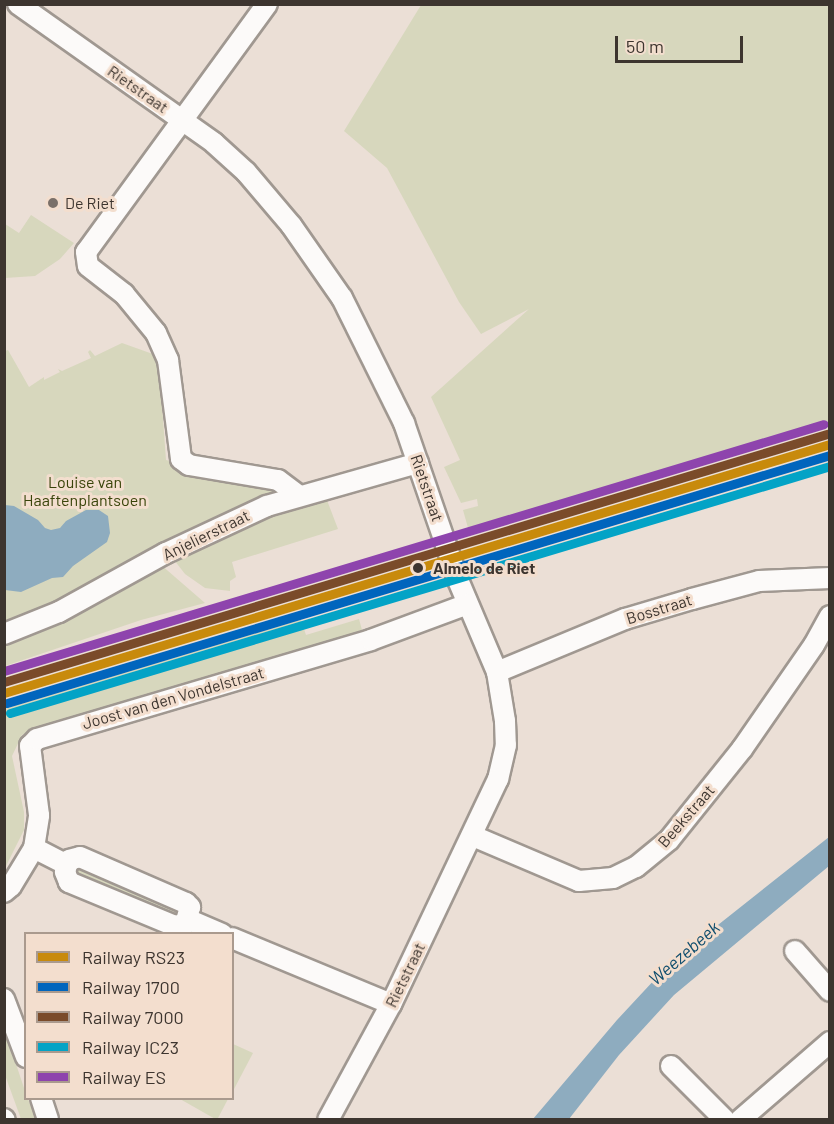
<!DOCTYPE html>
<html>
<head>
<meta charset="utf-8">
<style>
	body { margin:0 }
	#map { position:relative; width:834px; height:1124px; overflow:hidden; background:#ebdfd6; font-family:Barlow,sans-serif }
	div>[style] { position:absolute }
	.green>* { inset:0; background:#d7d7bd }
	.water>* { inset:0; background:#8eacbf }
	.roads { filter:drop-shadow(2px 0 #a09891) drop-shadow(-2px 0 #a09891) drop-shadow(0 2px #a09891) drop-shadow(0 -2px #a09891) }
	.minor>* { height:20px; margin:-10px; padding:0 10px; transform-origin:10px; border-radius:10px; background:#fcfaf9 }
	.rail-1>* { height:9px; margin:-4.5px; padding:0 4.5px; transform-origin:4.5px; border-radius:4.5px; background:#c88a0c }
	.rail-2>* { height:9px; margin:-4.5px; padding:0 4.5px; transform-origin:4.5px; border-radius:4.5px; background:#0065bd }
	.rail-3>* { height:9px; margin:-4.5px; padding:0 4.5px; transform-origin:4.5px; border-radius:4.5px; background:#7a4b2a }
	.rail-4>* { height:9px; margin:-4.5px; padding:0 4.5px; transform-origin:4.5px; border-radius:4.5px; background:#03a3c6 }
	.rail-5>* { height:9px; margin:-4.5px; padding:0 4.5px; transform-origin:4.5px; border-radius:4.5px; background:#8e44ad }
	.dots>* { width:16px; height:16px; translate:-50% -50%; box-sizing:border-box; border:3px solid #f3dece; border-radius:50% }
	span { translate:-50% -50%; white-space:nowrap; text-align:center; line-height:1.15; -webkit-text-stroke:6px #f3dece; paint-order:stroke }
	.street-label { font-size:16px; color:#3d352f }
	.poi-label { font-size:16px; color:#3d352f }
	.left { translate:0 -50%; text-align:left }
	.park-label { font-size:16px; color:#39440a }
	.stop-label { font-size:16px; color:#3d352f; font-weight:700 }
	.water-label { font-size:18px; color:#0f4d6d; font-style:italic }
	.frame { position:absolute; inset:0; border:6px solid #3d352f; pointer-events:none }
	.legend { position:absolute; left:24px; top:932px; width:210px; height:168px; box-sizing:border-box; background:#f3dece; border:2px solid #aa9a8e; margin:0; padding:8px 10px; list-style:none; font-size:18px; color:#3d352f }
	.legend li { display:flex; align-items:center; gap:12px; height:30px }
	.legend b { width:30px; border:2px solid #aa9a8e }
	.scale { position:absolute; left:615px; top:36px; width:128px; height:27px; box-sizing:border-box; border:3px solid #3d352f; border-top:0; padding-left:8px; font-size:18px; line-height:21px; white-space:nowrap; color:#3d352f; -webkit-text-stroke:4px #f3dece; paint-order:stroke }
</style>
</head>
<body>
<div id="map">
	<div class="green">
		<i style="clip-path:polygon(421px 5px,829px 5px,829px 425px,470px 535px,463px 510px,478px 506px,477px 499px,461px 503px,444px 467px,460px 460px,431px 397px,529px 309px,481px 334px,459px 302px,387px 168px,344px 131px)"></i>
		<i style="clip-path:polygon(31px 215px,74px 243px,60px 259px,35px 276px,5px 278px,5px 224px,19px 233px)"></i>
		<i style="clip-path:polygon(122px 343px,164px 358px,162px 405px,166px 460px,290px 493px,133px 565px,5px 629px,5px 351px,8px 350px,29px 387px,44px 377px,44px 380px,60px 372px,58px 369px,62px 371px,91px 358px,88px 352px,90px 350px,95px 356px)"></i>
		<i style="clip-path:polygon(325px 495px,338px 529px,232px 562px,236px 577px,230px 581px,230px 591px,205px 588px,185px 574px,171px 556px,251px 519px)"></i>
		<i style="clip-path:polygon(160px 564px,205px 603px,141px 620px,5px 666px,4px 642px)"></i>
		<i style="clip-path:polygon(300px 617px,306px 635px,359px 619px,362px 630px,233px 672px,230px 671px,22px 735px,12px 756px,24px 812px,24px 830px,5px 868px,5px 706px)"></i>
		<i style="clip-path:polygon(85px 862px,177px 906px,180px 916px,174px 920px,78px 879px,76px 868px)"></i>
		<i style="clip-path:polygon(5px 1031px,25px 1091px,26px 1098px,28px 1099px,36px 1119px,21px 1119px,5px 1075px)"></i>
		<i style="clip-path:polygon(233px 1044px,253px 1053px,233px 1091px)"></i>
		<i style="clip-path:polygon(180px 1099px,228px 1099px,217px 1120px)"></i>
	</div>
	<div class="water">
		<i style="clip-path:polygon(5px 505px,14px 506px,38px 520px,45px 528px,51px 530px,60px 528px,66px 521px,86px 510px,99px 510px,108px 516px,110px 533px,107px 542px,73px 566px,63px 577px,52px 578px,21px 592px,5px 590px)"></i>
		<i style="clip-path:polygon(829px 837px,829px 866px,674px 995px,619px 1055px,569px 1119px,533px 1119px,617px 1020px,670px 963px)"></i>
	</div>
	<div class="roads">
		<div class="minor">
			<i style="left:18px;top:4px;width:240px;rotate:35.3deg"></i>
			<i style="left:214px;top:143px;width:43px;rotate:42.2deg"></i>
			<i style="left:246px;top:172px;width:70px;rotate:49.7deg"></i>
			<i style="left:291px;top:225px;width:89px;rotate:55.1deg"></i>
			<i style="left:342px;top:298px;width:140px;rotate:63.6deg"></i>
			<i style="left:404px;top:423px;width:166px;rotate:71deg"></i>
			<i style="left:458px;top:580px;width:100px;rotate:67deg"></i>
			<i style="left:497px;top:672px;width:50px;rotate:80.7deg"></i>
			<i style="left:505px;top:721px;width:24px;rotate:88deg"></i>
			<i style="left:506px;top:745px;width:35px;rotate:103deg"></i>
			<i style="left:498px;top:779px;width:249px;rotate:115.4deg"></i>
			<i style="left:391px;top:1004px;width:132px;rotate:118.5deg"></i>
			<i style="left:267px;top:4px;width:307px;rotate:126.1deg"></i>
			<i style="left:86px;top:252px;width:14px;rotate:82deg"></i>
			<i style="left:88px;top:266px;width:46px;rotate:37.9deg"></i>
			<i style="left:124px;top:294px;width:50px;rotate:50.6deg"></i>
			<i style="left:156px;top:333px;width:30px;rotate:66deg"></i>
			<i style="left:168px;top:360px;width:100px;rotate:82.5deg"></i>
			<i style="left:181px;top:459px;width:10px;rotate:37deg"></i>
			<i style="left:189px;top:465px;width:90px;rotate:9.6deg"></i>
			<i style="left:278px;top:480px;width:25px;rotate:37deg"></i>
			<i style="left:4px;top:634px;width:59px;rotate:-21.8deg"></i>
			<i style="left:59px;top:612px;width:122px;rotate:-28.9deg"></i>
			<i style="left:166px;top:553px;width:111px;rotate:-25deg"></i>
			<i style="left:267px;top:506px;width:157px;rotate:-15.9deg"></i>
			<i style="left:497px;top:672px;width:139px;rotate:-22.5deg"></i>
			<i style="left:625px;top:619px;width:70px;rotate:-16.6deg"></i>
			<i style="left:692px;top:599px;width:69px;rotate:-15deg"></i>
			<i style="left:759px;top:581px;width:71px;rotate:-2.4deg"></i>
			<i style="left:473px;top:836px;width:115px;rotate:23deg"></i>
			<i style="left:579px;top:881px;width:34px;rotate:-5deg"></i>
			<i style="left:613px;top:878px;width:25px;rotate:-26deg"></i>
			<i style="left:636px;top:867px;width:43px;rotate:-39.3deg"></i>
			<i style="left:669px;top:840px;width:117px;rotate:-51.3deg"></i>
			<i style="left:742px;top:749px;width:126px;rotate:-55.3deg"></i>
			<i style="left:814px;top:645px;width:33px;rotate:-61deg"></i>
			<i style="left:34px;top:848px;width:37px;rotate:27deg"></i>
			<i style="left:80px;top:857px;width:116px;rotate:23.5deg"></i>
			<i style="left:186px;top:903px;width:6px;rotate:45deg"></i>
			<i style="left:190px;top:907px;width:18px;rotate:106deg"></i>
			<i style="left:185px;top:924px;width:10px;rotate:169deg"></i>
			<i style="left:175px;top:926px;width:115px;rotate:-157.5deg"></i>
			<i style="left:69px;top:882px;width:11px;rotate:-112deg"></i>
			<i style="left:65px;top:872px;width:7px;rotate:-74deg"></i>
			<i style="left:67px;top:865px;width:5px;rotate:-68deg"></i>
			<i style="left:69px;top:860px;width:11px;rotate:-15deg"></i>
			<i style="left:4px;top:892px;width:9px;rotate:-41deg"></i>
			<i style="left:11px;top:886px;width:44px;rotate:-58.8deg"></i>
			<i style="left:34px;top:848px;width:33px;rotate:-81deg"></i>
			<i style="left:39px;top:815px;width:70px;rotate:-97.4deg"></i>
			<i style="left:30px;top:746px;width:10px;rotate:-45deg"></i>
			<i style="left:37px;top:739px;width:348px;rotate:-16.5deg"></i>
			<i style="left:371px;top:640px;width:103px;rotate:-20.4deg"></i>
			<i style="left:187px;top:919px;width:38px;rotate:23deg"></i>
			<i style="left:232px;top:938px;width:172px;rotate:22.5deg"></i>
			<i style="left:795px;top:951px;width:53px;rotate:48.8deg"></i>
			<i style="left:4px;top:999px;width:62px;rotate:69.2deg"></i>
			<i style="left:671px;top:1066px;width:76px;rotate:45deg"></i>
			<i style="left:41px;top:1098px;width:23px;rotate:72deg"></i>
			<i style="left:4px;top:1119px;width:1px;rotate:45deg"></i>
			<i style="left:740px;top:1120px;width:119px;rotate:-40.9deg"></i>
		</div>
	</div>
	<div class="rail-1">
		<i style="left:4px;top:693px;width:863px;rotate:-16.78deg"></i>
	</div>
	<div class="rail-2">
		<i style="left:7px;top:703px;width:860px;rotate:-16.77deg"></i>
	</div>
	<div class="rail-3">
		<i style="left:4px;top:682px;width:860px;rotate:-16.77deg"></i>
	</div>
	<div class="rail-4">
		<i style="left:10px;top:713px;width:856px;rotate:-16.76deg"></i>
	</div>
	<div class="rail-5">
		<i style="left:4px;top:671px;width:856px;rotate:-16.76deg"></i>
	</div>
	<div class="dots">
		<i style="left:53px;top:203px;background:#7a7069"></i>
		<i style="left:418px;top:568px;background:#3d352f"></i>
	</div>
	<div class="street-label">
		<span style="left:138px;top:89px;rotate:35deg">Rietstraat</span>
		<span style="left:427px;top:488px;rotate:71deg">Rietstraat</span>
		<span style="left:206px;top:535px;rotate:-26deg">Anjelierstraat</span>
		<span style="left:659px;top:609px;rotate:-17deg">Bosstraat</span>
		<span style="left:173px;top:698px;rotate:-16deg">Joost van den Vondelstraat</span>
		<span style="left:686px;top:816px;rotate:-49deg">Beekstraat</span>
		<span style="left:405px;top:975px;rotate:-64deg">Rietstraat</span>
	</div>
	<div class="poi-label">
		<span class="left" style="left:65px;top:203px">De Riet</span>
	</div>
	<div class="park-label">
		<span style="left:85px;top:491px">Louise van<br>Haaftenplantsoen</span>
	</div>
	<div class="stop-label">
		<span class="left" style="left:433px;top:568px">Almelo de Riet</span>
	</div>
	<div class="water-label">
		<span style="left:684px;top:953px;rotate:-41deg">Weezebeek</span>
	</div>
	<div class="frame"></div>
	<ul class="legend">
	<li><b style="height:8px;background:#c88a0c"></b>Railway RS23</li>
	<li><b style="height:8px;background:#0065bd"></b>Railway 1700</li>
	<li><b style="height:8px;background:#7a4b2a"></b>Railway 7000</li>
	<li><b style="height:8px;background:#03a3c6"></b>Railway IC23</li>
	<li><b style="height:8px;background:#8e44ad"></b>Railway ES</li>
	</ul>
	<div class="scale">50 m</div>
</div>
</body>
</html>
